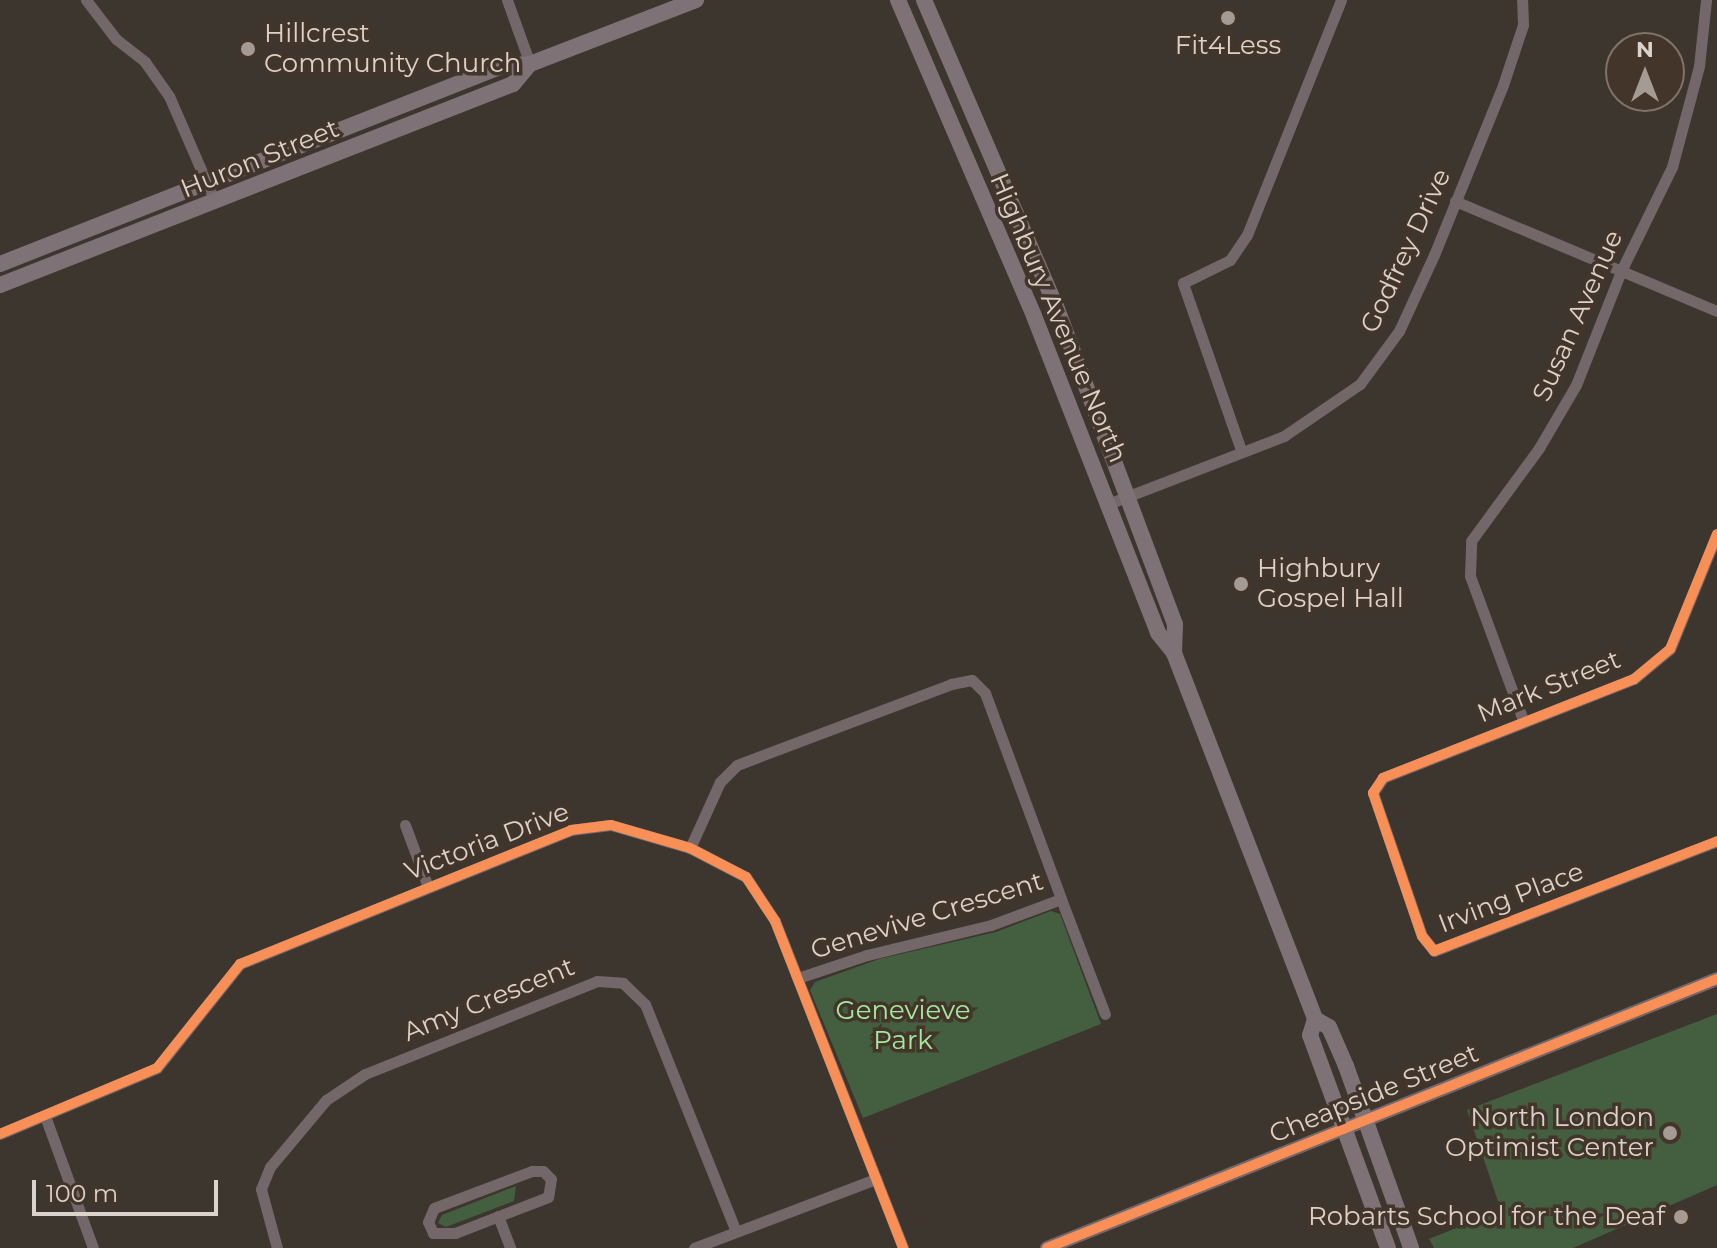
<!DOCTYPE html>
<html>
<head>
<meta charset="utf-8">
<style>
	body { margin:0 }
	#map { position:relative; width:1717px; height:1248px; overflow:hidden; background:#3d362f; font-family:Montserrat,sans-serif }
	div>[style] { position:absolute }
	.green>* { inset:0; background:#445f3f }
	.minor>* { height:11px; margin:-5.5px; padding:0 5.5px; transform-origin:5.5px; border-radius:5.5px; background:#73676a }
	.tertiary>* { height:14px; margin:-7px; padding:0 7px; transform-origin:7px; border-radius:7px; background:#73676a }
	.secondary>* { height:16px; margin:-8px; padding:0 8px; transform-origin:8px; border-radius:8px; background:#7e7276 }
	.cycleway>* { height:10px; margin:-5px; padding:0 5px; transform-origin:5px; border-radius:5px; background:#f78f57 }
	.dots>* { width:22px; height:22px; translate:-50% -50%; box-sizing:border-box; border:4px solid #433529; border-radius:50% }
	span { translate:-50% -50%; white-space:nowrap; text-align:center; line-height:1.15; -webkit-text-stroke:7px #433529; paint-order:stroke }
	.poi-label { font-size:26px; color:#dbd2cb }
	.left { translate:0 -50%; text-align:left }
	.right { translate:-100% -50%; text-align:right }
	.street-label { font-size:26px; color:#dbd2cb }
	.park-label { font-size:26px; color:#a4ea9e }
	.north { position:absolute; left:1605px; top:32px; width:80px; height:80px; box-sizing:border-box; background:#433529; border:2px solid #80746a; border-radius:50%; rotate:0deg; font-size:22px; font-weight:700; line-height:32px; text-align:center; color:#dbd2cb }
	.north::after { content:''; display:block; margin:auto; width:28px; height:36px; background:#a49b94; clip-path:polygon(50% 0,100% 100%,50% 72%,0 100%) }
	.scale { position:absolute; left:32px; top:1180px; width:186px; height:36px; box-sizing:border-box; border:4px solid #dbd2cb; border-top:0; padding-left:10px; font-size:24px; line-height:28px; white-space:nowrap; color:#dbd2cb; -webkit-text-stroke:6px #433529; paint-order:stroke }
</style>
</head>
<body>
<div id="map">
	<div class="green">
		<i style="clip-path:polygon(1051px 911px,1060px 914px,1101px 1024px,863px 1118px,810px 990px,815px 982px,879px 959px,996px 932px)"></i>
		<i style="clip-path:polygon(1717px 1014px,1717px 1185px,1573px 1248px,1434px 1248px,1429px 1239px,1501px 1210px,1467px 1110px)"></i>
		<i style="clip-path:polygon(516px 1186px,514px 1201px,446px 1227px,438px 1223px,442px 1215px)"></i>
	</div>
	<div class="minor">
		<i style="left:86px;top:0;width:49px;rotate:52.4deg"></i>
		<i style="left:116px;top:39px;width:37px;rotate:38deg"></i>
		<i style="left:145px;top:62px;width:42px;rotate:54.8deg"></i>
		<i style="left:169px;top:96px;width:116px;rotate:66.5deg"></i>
		<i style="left:507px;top:0;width:68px;rotate:70.2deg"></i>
		<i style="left:1455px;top:201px;width:284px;rotate:22.8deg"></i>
		<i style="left:1241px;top:450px;width:177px;rotate:-109.2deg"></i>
		<i style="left:1183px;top:283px;width:52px;rotate:-26.1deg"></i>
		<i style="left:1230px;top:260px;width:30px;rotate:-56deg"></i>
		<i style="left:1247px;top:235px;width:253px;rotate:-68.2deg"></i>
		<i style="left:1108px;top:504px;width:189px;rotate:-21.1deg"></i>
		<i style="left:1284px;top:436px;width:92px;rotate:-34.4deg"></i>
		<i style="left:1360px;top:384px;width:66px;rotate:-53.7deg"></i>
		<i style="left:1399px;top:331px;width:84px;rotate:-65.3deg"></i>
		<i style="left:1434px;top:255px;width:183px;rotate:-67.9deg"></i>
		<i style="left:1503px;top:85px;width:63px;rotate:-71.6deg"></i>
		<i style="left:1523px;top:25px;width:25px;rotate:-92deg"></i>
		<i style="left:1717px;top:534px;width:124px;rotate:112.2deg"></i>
		<i style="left:1670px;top:649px;width:47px;rotate:140.2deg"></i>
		<i style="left:1634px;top:679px;width:270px;rotate:158.5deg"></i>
		<i style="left:1383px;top:778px;width:18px;rotate:124deg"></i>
		<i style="left:1373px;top:793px;width:151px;rotate:71.1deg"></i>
		<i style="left:1422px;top:936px;width:19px;rotate:51deg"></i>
		<i style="left:1434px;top:951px;width:304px;rotate:-21.2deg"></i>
		<i style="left:1523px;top:720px;width:153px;rotate:-110.2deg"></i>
		<i style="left:1470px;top:576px;width:35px;rotate:-88deg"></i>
		<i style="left:1471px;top:541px;width:115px;rotate:-53.8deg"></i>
		<i style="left:1539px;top:448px;width:73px;rotate:-59.6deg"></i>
		<i style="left:1576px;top:385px;width:125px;rotate:-68.4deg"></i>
		<i style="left:1622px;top:269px;width:114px;rotate:-63.9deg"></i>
		<i style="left:1672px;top:167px;width:105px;rotate:-75deg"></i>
		<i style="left:1699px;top:66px;width:66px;rotate:-83.9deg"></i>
		<i style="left:405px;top:825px;width:66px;rotate:69.6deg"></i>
		<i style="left:690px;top:848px;width:72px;rotate:-65.6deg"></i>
		<i style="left:720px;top:782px;width:24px;rotate:-45deg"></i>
		<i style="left:737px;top:765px;width:229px;rotate:-20.7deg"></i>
		<i style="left:951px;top:684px;width:21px;rotate:-11deg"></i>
		<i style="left:972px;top:680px;width:18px;rotate:45deg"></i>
		<i style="left:985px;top:693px;width:220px;rotate:69.7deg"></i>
		<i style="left:1061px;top:899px;width:75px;rotate:159.6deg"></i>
		<i style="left:991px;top:925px;width:128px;rotate:166.4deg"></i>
		<i style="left:867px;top:955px;width:73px;rotate:161.6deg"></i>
		<i style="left:1061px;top:899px;width:123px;rotate:69.1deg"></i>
		<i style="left:45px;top:1116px;width:140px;rotate:70deg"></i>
		<i style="left:0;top:1134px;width:170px;rotate:-22.8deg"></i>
		<i style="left:157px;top:1068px;width:133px;rotate:-51.4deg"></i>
		<i style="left:240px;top:964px;width:357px;rotate:-22deg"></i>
		<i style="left:571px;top:830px;width:40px;rotate:-7.1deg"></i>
		<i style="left:611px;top:825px;width:82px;rotate:16.2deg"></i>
		<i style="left:690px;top:848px;width:63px;rotate:27.4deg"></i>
		<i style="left:746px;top:877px;width:53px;rotate:56.6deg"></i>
		<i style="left:775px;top:921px;width:351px;rotate:68.6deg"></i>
		<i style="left:532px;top:1171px;width:11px"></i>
		<i style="left:543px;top:1171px;width:11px;rotate:45deg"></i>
		<i style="left:551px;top:1179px;width:18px;rotate:99deg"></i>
		<i style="left:548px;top:1197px;width:100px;rotate:158.8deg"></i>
		<i style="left:455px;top:1233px;width:22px;rotate:180deg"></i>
		<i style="left:433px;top:1233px;width:12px;rotate:-114deg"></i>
		<i style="left:428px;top:1222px;width:15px;rotate:-67deg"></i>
		<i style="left:434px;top:1208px;width:105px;rotate:-20.7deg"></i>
		<i style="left:498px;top:1216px;width:34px;rotate:69deg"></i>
		<i style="left:277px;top:1248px;width:61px;rotate:-105.2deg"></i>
		<i style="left:261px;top:1189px;width:24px;rotate:-68deg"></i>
		<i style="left:270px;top:1167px;width:87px;rotate:-50.1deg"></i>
		<i style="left:326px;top:1100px;width:47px;rotate:-33.7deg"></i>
		<i style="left:365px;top:1074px;width:250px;rotate:-21.8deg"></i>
		<i style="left:597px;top:981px;width:26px;rotate:4deg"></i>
		<i style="left:623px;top:983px;width:30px;rotate:44deg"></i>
		<i style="left:645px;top:1004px;width:245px;rotate:68.2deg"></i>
		<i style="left:694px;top:1248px;width:195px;rotate:-20.8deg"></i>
	</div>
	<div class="tertiary">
		<i style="left:1047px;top:1248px;width:722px;rotate:-21.88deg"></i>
	</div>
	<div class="secondary">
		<i style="left:898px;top:0;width:344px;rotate:66.7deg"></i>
		<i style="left:1034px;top:316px;width:340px;rotate:68.6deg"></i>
		<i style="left:1158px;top:633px;width:26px;rotate:51deg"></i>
		<i style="left:1174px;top:653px;width:392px;rotate:68.9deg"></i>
		<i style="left:1315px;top:1019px;width:16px;rotate:30deg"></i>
		<i style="left:1329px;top:1027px;width:43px;rotate:66.4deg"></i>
		<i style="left:1346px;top:1066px;width:193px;rotate:70.3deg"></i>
		<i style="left:924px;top:0;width:333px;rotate:66.7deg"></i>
		<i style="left:1056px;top:306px;width:340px;rotate:69.5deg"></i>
		<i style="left:1175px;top:624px;width:29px;rotate:92deg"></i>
		<i style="left:0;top:264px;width:543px;rotate:-21.51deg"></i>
		<i style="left:505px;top:65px;width:25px;rotate:-2deg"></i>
		<i style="left:530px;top:64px;width:178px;rotate:-21.1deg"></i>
		<i style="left:0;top:285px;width:551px;rotate:-21.4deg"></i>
		<i style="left:513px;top:84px;width:26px;rotate:-50deg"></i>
		<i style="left:1315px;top:1019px;width:17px;rotate:107deg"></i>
		<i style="left:1310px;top:1035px;width:227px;rotate:69.9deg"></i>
	</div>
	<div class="cycleway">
		<i style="left:1717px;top:534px;width:124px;rotate:112.2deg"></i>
		<i style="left:1670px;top:649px;width:47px;rotate:140.2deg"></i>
		<i style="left:1634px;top:679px;width:270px;rotate:158.5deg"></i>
		<i style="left:1383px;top:778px;width:18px;rotate:124deg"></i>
		<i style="left:1373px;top:793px;width:151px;rotate:71.1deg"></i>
		<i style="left:1422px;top:936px;width:19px;rotate:51deg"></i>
		<i style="left:1434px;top:951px;width:304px;rotate:-21.2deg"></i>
		<i style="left:0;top:1134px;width:170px;rotate:-22.8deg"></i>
		<i style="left:157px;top:1068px;width:133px;rotate:-51.4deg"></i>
		<i style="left:240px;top:964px;width:357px;rotate:-22deg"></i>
		<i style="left:571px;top:830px;width:40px;rotate:-7.1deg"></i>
		<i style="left:611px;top:825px;width:82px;rotate:16.2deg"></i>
		<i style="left:690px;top:848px;width:63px;rotate:27.4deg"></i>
		<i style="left:746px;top:877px;width:53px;rotate:56.6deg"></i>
		<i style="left:775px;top:921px;width:351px;rotate:68.6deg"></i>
		<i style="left:1047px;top:1248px;width:722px;rotate:-21.88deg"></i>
	</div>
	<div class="dots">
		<i style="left:1228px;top:18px;background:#a49b94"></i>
		<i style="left:248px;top:49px;background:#a49b94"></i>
		<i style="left:1241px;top:584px;background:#a49b94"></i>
		<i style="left:1670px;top:1133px;background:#a49b94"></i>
		<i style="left:1681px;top:1217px;background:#a49b94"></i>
	</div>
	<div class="poi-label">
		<span class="left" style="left:264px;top:49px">Hillcrest<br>Community Church</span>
		<span style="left:1228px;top:46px">Fit4Less</span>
		<span class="left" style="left:1257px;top:584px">Highbury<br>Gospel Hall</span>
		<span class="right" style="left:1654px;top:1133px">North London<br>Optimist Center</span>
		<span class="right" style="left:1665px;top:1217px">Robarts School for the Deaf</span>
	</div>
	<div class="street-label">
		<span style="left:260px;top:159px;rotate:-22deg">Huron Street</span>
		<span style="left:1406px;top:251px;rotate:-65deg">Godfrey Drive</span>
		<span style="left:1578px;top:316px;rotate:-66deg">Susan Avenue</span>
		<span style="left:1058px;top:318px;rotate:67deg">Highbury Avenue North</span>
		<span style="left:1549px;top:687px;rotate:-22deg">Mark Street</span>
		<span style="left:487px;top:842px;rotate:-21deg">Victoria Drive</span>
		<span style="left:1511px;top:898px;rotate:-21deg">Irving Place</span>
		<span style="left:927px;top:916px;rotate:-17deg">Genevive Crescent</span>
		<span style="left:489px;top:1000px;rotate:-22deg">Amy Crescent</span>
		<span style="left:1374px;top:1094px;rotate:-22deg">Cheapside Street</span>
	</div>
	<div class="park-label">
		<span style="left:903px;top:1026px">Genevieve<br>Park</span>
	</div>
	<div class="north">N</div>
	<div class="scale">100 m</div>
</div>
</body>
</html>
